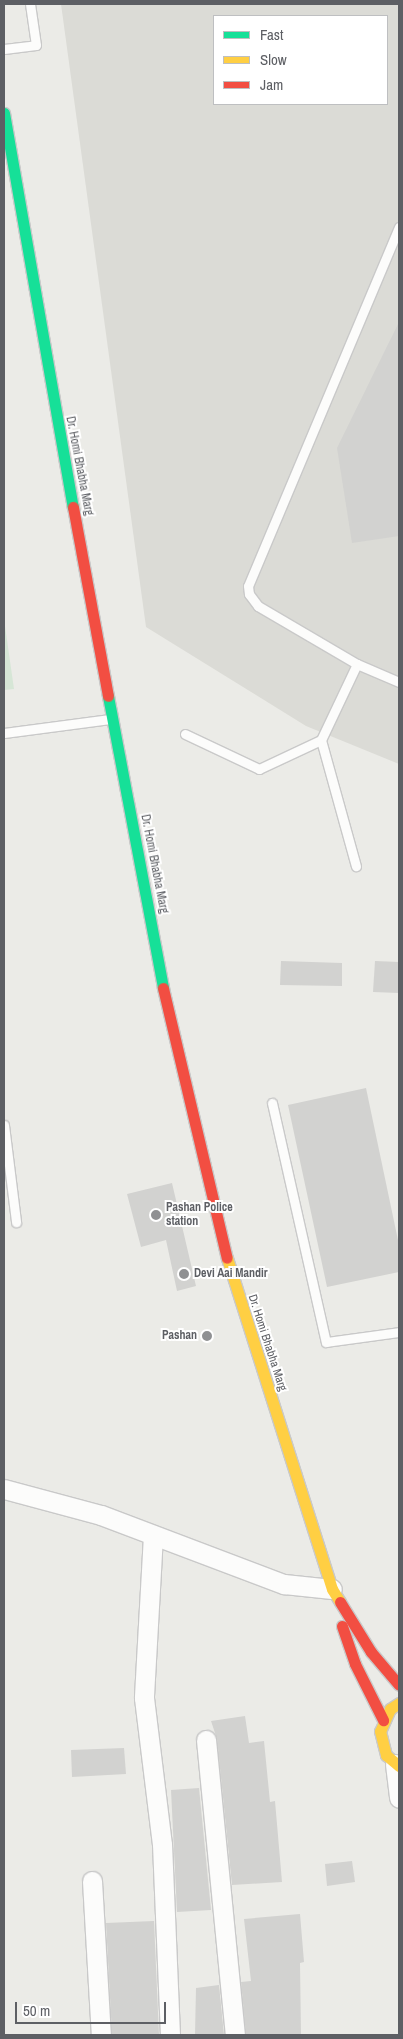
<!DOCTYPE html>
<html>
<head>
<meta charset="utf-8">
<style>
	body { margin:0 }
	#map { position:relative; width:403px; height:2039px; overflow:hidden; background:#ebebe7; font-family:"Archivo Narrow",sans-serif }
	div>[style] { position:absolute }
	.education>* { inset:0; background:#dbdbd6 }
	.green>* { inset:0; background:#d6e6d6 }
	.building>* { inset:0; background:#d2d2d0 }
	.roads { filter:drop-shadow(1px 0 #c9c9c9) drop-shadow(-1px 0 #c9c9c9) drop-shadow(0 1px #c9c9c9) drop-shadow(0 -1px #c9c9c9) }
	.lane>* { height:9px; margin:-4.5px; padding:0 4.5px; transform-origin:4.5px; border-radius:4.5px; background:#fcfcfb }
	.street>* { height:19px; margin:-9.5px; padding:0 9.5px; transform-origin:9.5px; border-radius:9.5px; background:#fcfcfb }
	.fast>* { height:11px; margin:-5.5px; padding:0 5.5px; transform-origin:5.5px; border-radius:5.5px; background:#16e098 }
	.slow>* { height:11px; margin:-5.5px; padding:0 5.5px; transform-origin:5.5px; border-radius:5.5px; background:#ffcf43 }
	.jam>* { height:11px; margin:-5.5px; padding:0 5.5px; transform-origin:5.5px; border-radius:5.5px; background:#f24e42 }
	.dots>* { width:14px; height:14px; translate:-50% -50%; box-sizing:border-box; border:2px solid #fff; border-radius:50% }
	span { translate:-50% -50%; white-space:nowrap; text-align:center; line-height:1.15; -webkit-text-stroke:4px #fff; paint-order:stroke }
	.street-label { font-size:12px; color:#5d5f64 }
	.poi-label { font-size:12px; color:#5d5f64; font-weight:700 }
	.left { translate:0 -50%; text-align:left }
	.right { translate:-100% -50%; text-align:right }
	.frame { position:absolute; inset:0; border:5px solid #5d5f64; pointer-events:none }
	.legend { position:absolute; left:213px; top:15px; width:175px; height:90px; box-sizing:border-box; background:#fff; border:1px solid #bebfc1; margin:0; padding:6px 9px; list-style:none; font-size:15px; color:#5d5f64 }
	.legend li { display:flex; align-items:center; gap:10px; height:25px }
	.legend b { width:25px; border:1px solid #bebfc1 }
	.scale { position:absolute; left:15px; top:2002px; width:151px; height:22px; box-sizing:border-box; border:2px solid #5d5f64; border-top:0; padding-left:6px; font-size:15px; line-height:18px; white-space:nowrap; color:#5d5f64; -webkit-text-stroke:4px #fff; paint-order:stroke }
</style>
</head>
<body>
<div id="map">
	<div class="education">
		<i style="clip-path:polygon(evenodd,61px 4px,399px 4px,399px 764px,306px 726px,146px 627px,61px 4px,214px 16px,387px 16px,387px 104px,214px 104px,214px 16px)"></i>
	</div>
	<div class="green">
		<i style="clip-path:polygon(4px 619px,14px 689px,4px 690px)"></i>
	</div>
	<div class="building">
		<i style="clip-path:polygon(399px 322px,399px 536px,352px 543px,337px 448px)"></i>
		<i style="clip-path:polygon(281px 961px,342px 963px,342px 986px,280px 985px)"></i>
		<i style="clip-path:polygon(375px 961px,399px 962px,399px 993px,373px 992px)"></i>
		<i style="clip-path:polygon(366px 1088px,399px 1245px,399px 1272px,327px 1287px,288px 1105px)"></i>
		<i style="clip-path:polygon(172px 1183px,196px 1286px,177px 1291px,166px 1240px,141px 1247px,127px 1194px)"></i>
		<i style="clip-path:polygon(245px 1716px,249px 1743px,264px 1741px,270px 1802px,275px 1801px,282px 1882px,232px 1885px,217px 1739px,211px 1721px)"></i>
		<i style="clip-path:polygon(124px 1748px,126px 1774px,72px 1777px,71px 1750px)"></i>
		<i style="clip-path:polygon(199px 1788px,211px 1910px,177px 1912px,171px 1790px)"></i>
		<i style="clip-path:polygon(352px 1861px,355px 1882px,327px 1886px,325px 1864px)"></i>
		<i style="clip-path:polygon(300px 1914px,304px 1962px,300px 1963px,301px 2035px,246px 2035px,241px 1982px,251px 1981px,244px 1919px)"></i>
		<i style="clip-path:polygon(154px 1921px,159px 2035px,112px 2035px,106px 1923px)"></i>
		<i style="clip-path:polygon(219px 1985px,224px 2035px,195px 2035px,196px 1988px)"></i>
	</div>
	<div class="roads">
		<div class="lane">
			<i style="left:4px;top:49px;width:32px;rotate:-7deg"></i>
			<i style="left:36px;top:45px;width:41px;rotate:-98.3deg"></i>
			<i style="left:399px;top:227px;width:389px;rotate:112.8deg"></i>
			<i style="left:248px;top:586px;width:8px;rotate:83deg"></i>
			<i style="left:249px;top:594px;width:15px;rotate:53deg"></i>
			<i style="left:258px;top:606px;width:115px;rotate:30.4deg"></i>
			<i style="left:357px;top:664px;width:46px;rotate:23.2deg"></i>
			<i style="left:4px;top:733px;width:107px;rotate:-7.5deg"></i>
			<i style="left:185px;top:734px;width:82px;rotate:25.3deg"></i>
			<i style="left:259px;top:769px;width:68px;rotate:-25.1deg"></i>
			<i style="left:321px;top:740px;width:84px;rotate:-64.7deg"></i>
			<i style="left:321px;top:740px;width:131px;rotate:74.5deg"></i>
			<i style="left:272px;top:1103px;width:245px;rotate:77.3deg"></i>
			<i style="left:326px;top:1342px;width:74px;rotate:-7.8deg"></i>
			<i style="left:4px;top:1125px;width:98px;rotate:82.9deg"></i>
		</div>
		<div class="street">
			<i style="left:4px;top:1489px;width:100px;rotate:15deg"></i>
			<i style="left:101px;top:1515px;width:196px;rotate:20.7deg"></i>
			<i style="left:284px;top:1584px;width:48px;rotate:5.9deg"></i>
			<i style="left:153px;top:1535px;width:163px;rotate:93.2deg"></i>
			<i style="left:144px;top:1698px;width:147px;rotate:83deg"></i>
			<i style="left:162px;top:1844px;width:191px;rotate:87.6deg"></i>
			<i style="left:206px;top:1740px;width:296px;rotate:84.4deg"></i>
			<i style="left:395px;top:1764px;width:34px;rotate:83deg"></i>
			<i style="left:92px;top:1881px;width:154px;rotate:86.7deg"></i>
		</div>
		<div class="fast">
			<i style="left:4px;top:113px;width:400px;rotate:80.1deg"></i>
			<i style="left:108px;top:696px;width:297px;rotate:79.3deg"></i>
		</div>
		<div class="slow">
			<i style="left:227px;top:1258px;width:347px;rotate:72.4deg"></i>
			<i style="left:332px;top:1589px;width:15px;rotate:58deg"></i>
			<i style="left:399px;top:1703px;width:11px;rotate:146deg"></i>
			<i style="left:390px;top:1709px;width:24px;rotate:114deg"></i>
			<i style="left:380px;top:1731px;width:25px;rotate:76deg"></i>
			<i style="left:386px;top:1755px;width:17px;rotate:40deg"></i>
		</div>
		<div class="jam">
			<i style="left:73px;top:507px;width:192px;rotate:79.5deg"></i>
			<i style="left:163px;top:988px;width:277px;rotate:76.7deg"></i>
			<i style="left:340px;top:1602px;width:59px;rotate:58.2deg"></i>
			<i style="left:371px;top:1652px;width:43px;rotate:49.7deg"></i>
			<i style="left:342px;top:1626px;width:40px;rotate:71.1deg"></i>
			<i style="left:355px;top:1664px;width:63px;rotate:63.4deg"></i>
		</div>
	</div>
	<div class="dots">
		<i style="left:156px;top:1215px;background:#8f9092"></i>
		<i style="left:184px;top:1274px;background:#8f9092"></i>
		<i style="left:207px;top:1336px;background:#8f9092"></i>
	</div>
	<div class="street-label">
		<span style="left:79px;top:466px;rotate:79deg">Dr. Homi Bhabha Marg</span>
		<span style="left:154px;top:864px;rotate:79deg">Dr. Homi Bhabha Marg</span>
		<span style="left:267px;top:1343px;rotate:72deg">Dr. Homi Bhabha Marg</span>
	</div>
	<div class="poi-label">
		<span class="left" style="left:166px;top:1215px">Pashan Police<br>station</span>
		<span class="left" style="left:194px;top:1274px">Devi Aai Mandir</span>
		<span class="right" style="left:197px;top:1336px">Pashan</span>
	</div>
	<div class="frame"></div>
	<ul class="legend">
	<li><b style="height:6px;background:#16e098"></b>Fast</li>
	<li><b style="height:6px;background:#ffcf43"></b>Slow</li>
	<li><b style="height:6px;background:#f24e42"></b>Jam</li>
	</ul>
	<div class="scale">50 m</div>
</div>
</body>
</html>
